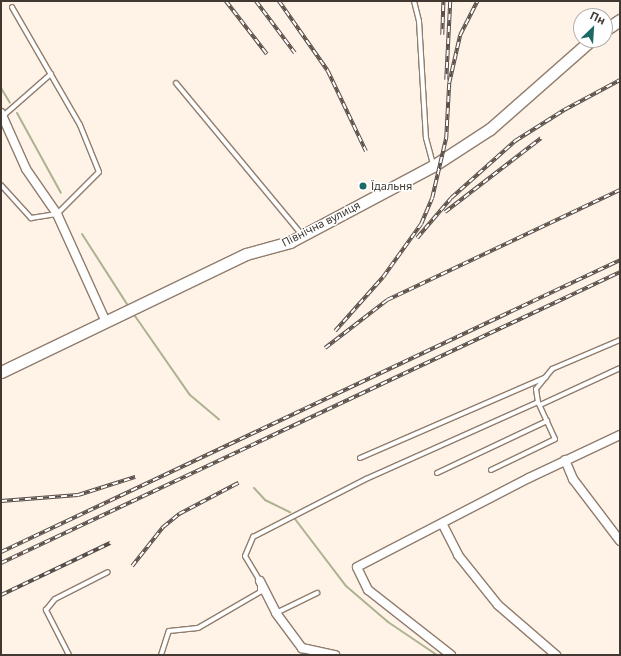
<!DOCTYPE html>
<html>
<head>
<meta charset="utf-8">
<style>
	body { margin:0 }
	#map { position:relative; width:621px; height:656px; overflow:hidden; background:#fff2e7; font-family:"Noto Sans",sans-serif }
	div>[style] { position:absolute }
	.stream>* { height:2px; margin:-1px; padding:0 1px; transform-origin:1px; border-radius:1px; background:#adb290 }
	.roads { filter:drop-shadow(1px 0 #907d6d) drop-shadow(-1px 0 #907d6d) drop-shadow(0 1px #907d6d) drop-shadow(0 -1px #907d6d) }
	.lane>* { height:4px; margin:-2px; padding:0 2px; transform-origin:2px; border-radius:2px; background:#fff }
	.street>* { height:8px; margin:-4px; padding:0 4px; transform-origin:4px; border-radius:4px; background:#fff }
	.secondary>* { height:11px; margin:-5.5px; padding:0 5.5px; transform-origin:5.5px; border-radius:5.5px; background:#fff }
	.rail>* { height:3.5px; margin-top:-1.75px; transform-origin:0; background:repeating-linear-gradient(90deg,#fff 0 6px,#574e47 0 12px); box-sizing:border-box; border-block:1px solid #574e47 }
	.dots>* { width:11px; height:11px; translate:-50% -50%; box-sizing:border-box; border:2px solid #fff; border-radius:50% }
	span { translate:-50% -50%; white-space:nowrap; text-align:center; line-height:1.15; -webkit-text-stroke:3px #fff; paint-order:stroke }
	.poi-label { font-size:11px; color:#403831 }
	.left { translate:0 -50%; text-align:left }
	.street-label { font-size:11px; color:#403831 }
	.frame { position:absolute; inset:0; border:2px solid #403831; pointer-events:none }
	.north { position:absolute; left:573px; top:8px; width:40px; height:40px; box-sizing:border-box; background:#fff; border:1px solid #b3afad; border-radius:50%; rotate:25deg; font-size:11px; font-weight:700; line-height:16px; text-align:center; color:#403831 }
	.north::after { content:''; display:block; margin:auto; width:14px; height:18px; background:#1c6965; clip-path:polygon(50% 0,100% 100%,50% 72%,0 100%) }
</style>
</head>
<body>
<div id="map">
	<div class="stream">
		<i style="left:1px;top:88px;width:17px;rotate:59deg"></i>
		<i style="left:17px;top:113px;width:91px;rotate:61.2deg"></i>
		<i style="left:82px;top:234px;width:83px;rotate:57.3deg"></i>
		<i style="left:135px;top:316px;width:96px;rotate:55.2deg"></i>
		<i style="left:190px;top:395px;width:38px;rotate:40deg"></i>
		<i style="left:254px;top:488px;width:16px;rotate:47deg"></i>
		<i style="left:265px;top:500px;width:28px;rotate:26deg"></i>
		<i style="left:295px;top:519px;width:84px;rotate:52.7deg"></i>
		<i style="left:346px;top:586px;width:55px;rotate:40.6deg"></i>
		<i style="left:388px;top:622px;width:59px;rotate:34deg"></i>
	</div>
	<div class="roads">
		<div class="lane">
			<i style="left:414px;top:1px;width:21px;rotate:76deg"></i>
			<i style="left:419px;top:21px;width:117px;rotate:86.6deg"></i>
			<i style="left:426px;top:138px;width:28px;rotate:75deg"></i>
			<i style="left:176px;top:83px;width:197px;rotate:50.3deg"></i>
			<i style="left:3px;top:116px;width:64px;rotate:-41.2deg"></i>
			<i style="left:1px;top:185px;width:45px;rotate:47.7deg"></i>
			<i style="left:31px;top:218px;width:26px;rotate:-9deg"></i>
			<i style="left:57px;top:214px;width:59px;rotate:-45deg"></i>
			<i style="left:99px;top:172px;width:51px;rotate:-112deg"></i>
			<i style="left:80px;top:125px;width:136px;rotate:-120deg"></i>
			<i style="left:540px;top:405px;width:88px;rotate:-24.8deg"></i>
			<i style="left:360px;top:458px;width:203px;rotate:-23.5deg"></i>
			<i style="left:491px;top:470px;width:71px;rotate:-25.8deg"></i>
			<i style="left:555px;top:439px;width:41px;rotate:-114.7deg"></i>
			<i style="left:437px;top:473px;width:122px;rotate:-25.3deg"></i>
			<i style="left:276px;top:613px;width:46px;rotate:-26deg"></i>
			<i style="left:69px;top:655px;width:51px;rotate:-117.1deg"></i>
			<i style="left:46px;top:610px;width:14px;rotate:-51deg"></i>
			<i style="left:55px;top:599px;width:59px;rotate:-27deg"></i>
			<i style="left:161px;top:655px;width:25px;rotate:-72deg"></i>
			<i style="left:169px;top:631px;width:29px;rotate:-6deg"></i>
			<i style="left:198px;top:628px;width:72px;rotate:-30.1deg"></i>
			<i style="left:260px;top:592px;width:11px;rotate:-90deg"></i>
			<i style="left:260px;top:581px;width:29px;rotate:-121deg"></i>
			<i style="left:245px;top:556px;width:21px;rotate:-67deg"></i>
			<i style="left:253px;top:537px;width:127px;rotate:-27.2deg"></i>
			<i style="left:366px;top:479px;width:188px;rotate:-24.1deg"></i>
			<i style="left:538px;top:402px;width:13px;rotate:-99deg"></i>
			<i style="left:536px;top:389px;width:26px;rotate:-51deg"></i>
			<i style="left:552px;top:369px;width:74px;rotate:-23.1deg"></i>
		</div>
		<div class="street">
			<i style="left:1px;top:113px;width:61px;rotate:65.9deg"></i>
			<i style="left:26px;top:169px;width:55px;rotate:55.4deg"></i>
			<i style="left:57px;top:214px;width:119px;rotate:65.6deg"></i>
			<i style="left:565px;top:460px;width:21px;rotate:67deg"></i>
			<i style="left:573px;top:479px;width:78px;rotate:52.8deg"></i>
			<i style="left:443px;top:525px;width:34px;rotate:63deg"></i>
			<i style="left:458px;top:555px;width:64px;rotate:51.3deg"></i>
			<i style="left:498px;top:605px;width:77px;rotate:40.8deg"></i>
			<i style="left:260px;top:581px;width:36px;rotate:63deg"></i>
			<i style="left:276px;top:613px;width:44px;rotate:53.4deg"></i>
			<i style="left:302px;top:648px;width:34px;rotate:12deg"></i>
			<i style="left:451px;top:655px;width:105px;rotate:-141.9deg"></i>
			<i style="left:368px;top:590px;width:25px;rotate:-116deg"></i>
			<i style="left:357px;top:567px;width:194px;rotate:-27.4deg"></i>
			<i style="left:529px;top:478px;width:101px;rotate:-25.3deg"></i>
		</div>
		<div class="secondary">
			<i style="left:605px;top:30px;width:18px;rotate:-34deg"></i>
			<i style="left:1px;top:372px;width:272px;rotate:-25.7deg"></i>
			<i style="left:246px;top:254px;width:46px;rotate:-15.3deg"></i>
			<i style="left:290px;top:242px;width:162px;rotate:-28deg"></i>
			<i style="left:433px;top:166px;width:68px;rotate:-33deg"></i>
			<i style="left:490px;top:129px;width:135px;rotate:-41.4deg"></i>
		</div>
	</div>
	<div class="rail">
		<i style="left:226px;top:1px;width:67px;rotate:52.3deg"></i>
		<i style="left:256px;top:1px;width:65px;rotate:53.1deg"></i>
		<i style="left:279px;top:1px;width:85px;rotate:55deg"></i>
		<i style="left:328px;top:71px;width:89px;rotate:64.6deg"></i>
		<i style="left:442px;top:35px;width:34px;rotate:-88deg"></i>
		<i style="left:446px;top:80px;width:79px;rotate:-87.1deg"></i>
		<i style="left:445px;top:212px;width:121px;rotate:-37.6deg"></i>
		<i style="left:417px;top:238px;width:52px;rotate:-49.6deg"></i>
		<i style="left:451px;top:198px;width:86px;rotate:-41.7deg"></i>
		<i style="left:515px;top:141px;width:58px;rotate:-32.3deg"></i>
		<i style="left:564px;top:110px;width:64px;rotate:-28.2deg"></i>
		<i style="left:335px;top:331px;width:72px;rotate:-48.4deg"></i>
		<i style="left:383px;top:277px;width:65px;rotate:-54.4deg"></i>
		<i style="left:421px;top:224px;width:28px;rotate:-67deg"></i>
		<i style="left:432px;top:198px;width:62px;rotate:-76.9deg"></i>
		<i style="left:446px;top:138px;width:55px;rotate:-86.9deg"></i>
		<i style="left:449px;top:83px;width:49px;rotate:-77.1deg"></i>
		<i style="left:460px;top:35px;width:38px;rotate:-63deg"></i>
		<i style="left:325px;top:348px;width:78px;rotate:-37.7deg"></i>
		<i style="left:387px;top:300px;width:258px;rotate:-25.3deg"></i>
		<i style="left:1px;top:501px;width:77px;rotate:-4.5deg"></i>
		<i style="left:78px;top:495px;width:60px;rotate:-17.5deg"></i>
		<i style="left:1px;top:552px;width:684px;rotate:-25.25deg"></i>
		<i style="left:1px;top:563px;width:684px;rotate:-25.18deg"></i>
		<i style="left:132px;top:566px;width:50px;rotate:-51.5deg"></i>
		<i style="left:163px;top:527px;width:21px;rotate:-39deg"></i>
		<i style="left:179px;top:514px;width:67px;rotate:-27.7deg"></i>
		<i style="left:1px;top:595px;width:121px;rotate:-25.5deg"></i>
	</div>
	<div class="dots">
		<i style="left:363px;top:186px;background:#1c6965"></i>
	</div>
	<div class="poi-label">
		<span class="left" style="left:371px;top:186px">Їдальня</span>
	</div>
	<div class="street-label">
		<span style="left:321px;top:224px;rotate:-27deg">Північна вулиця</span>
	</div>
	<div class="frame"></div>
	<div class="north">Пн</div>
</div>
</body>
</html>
